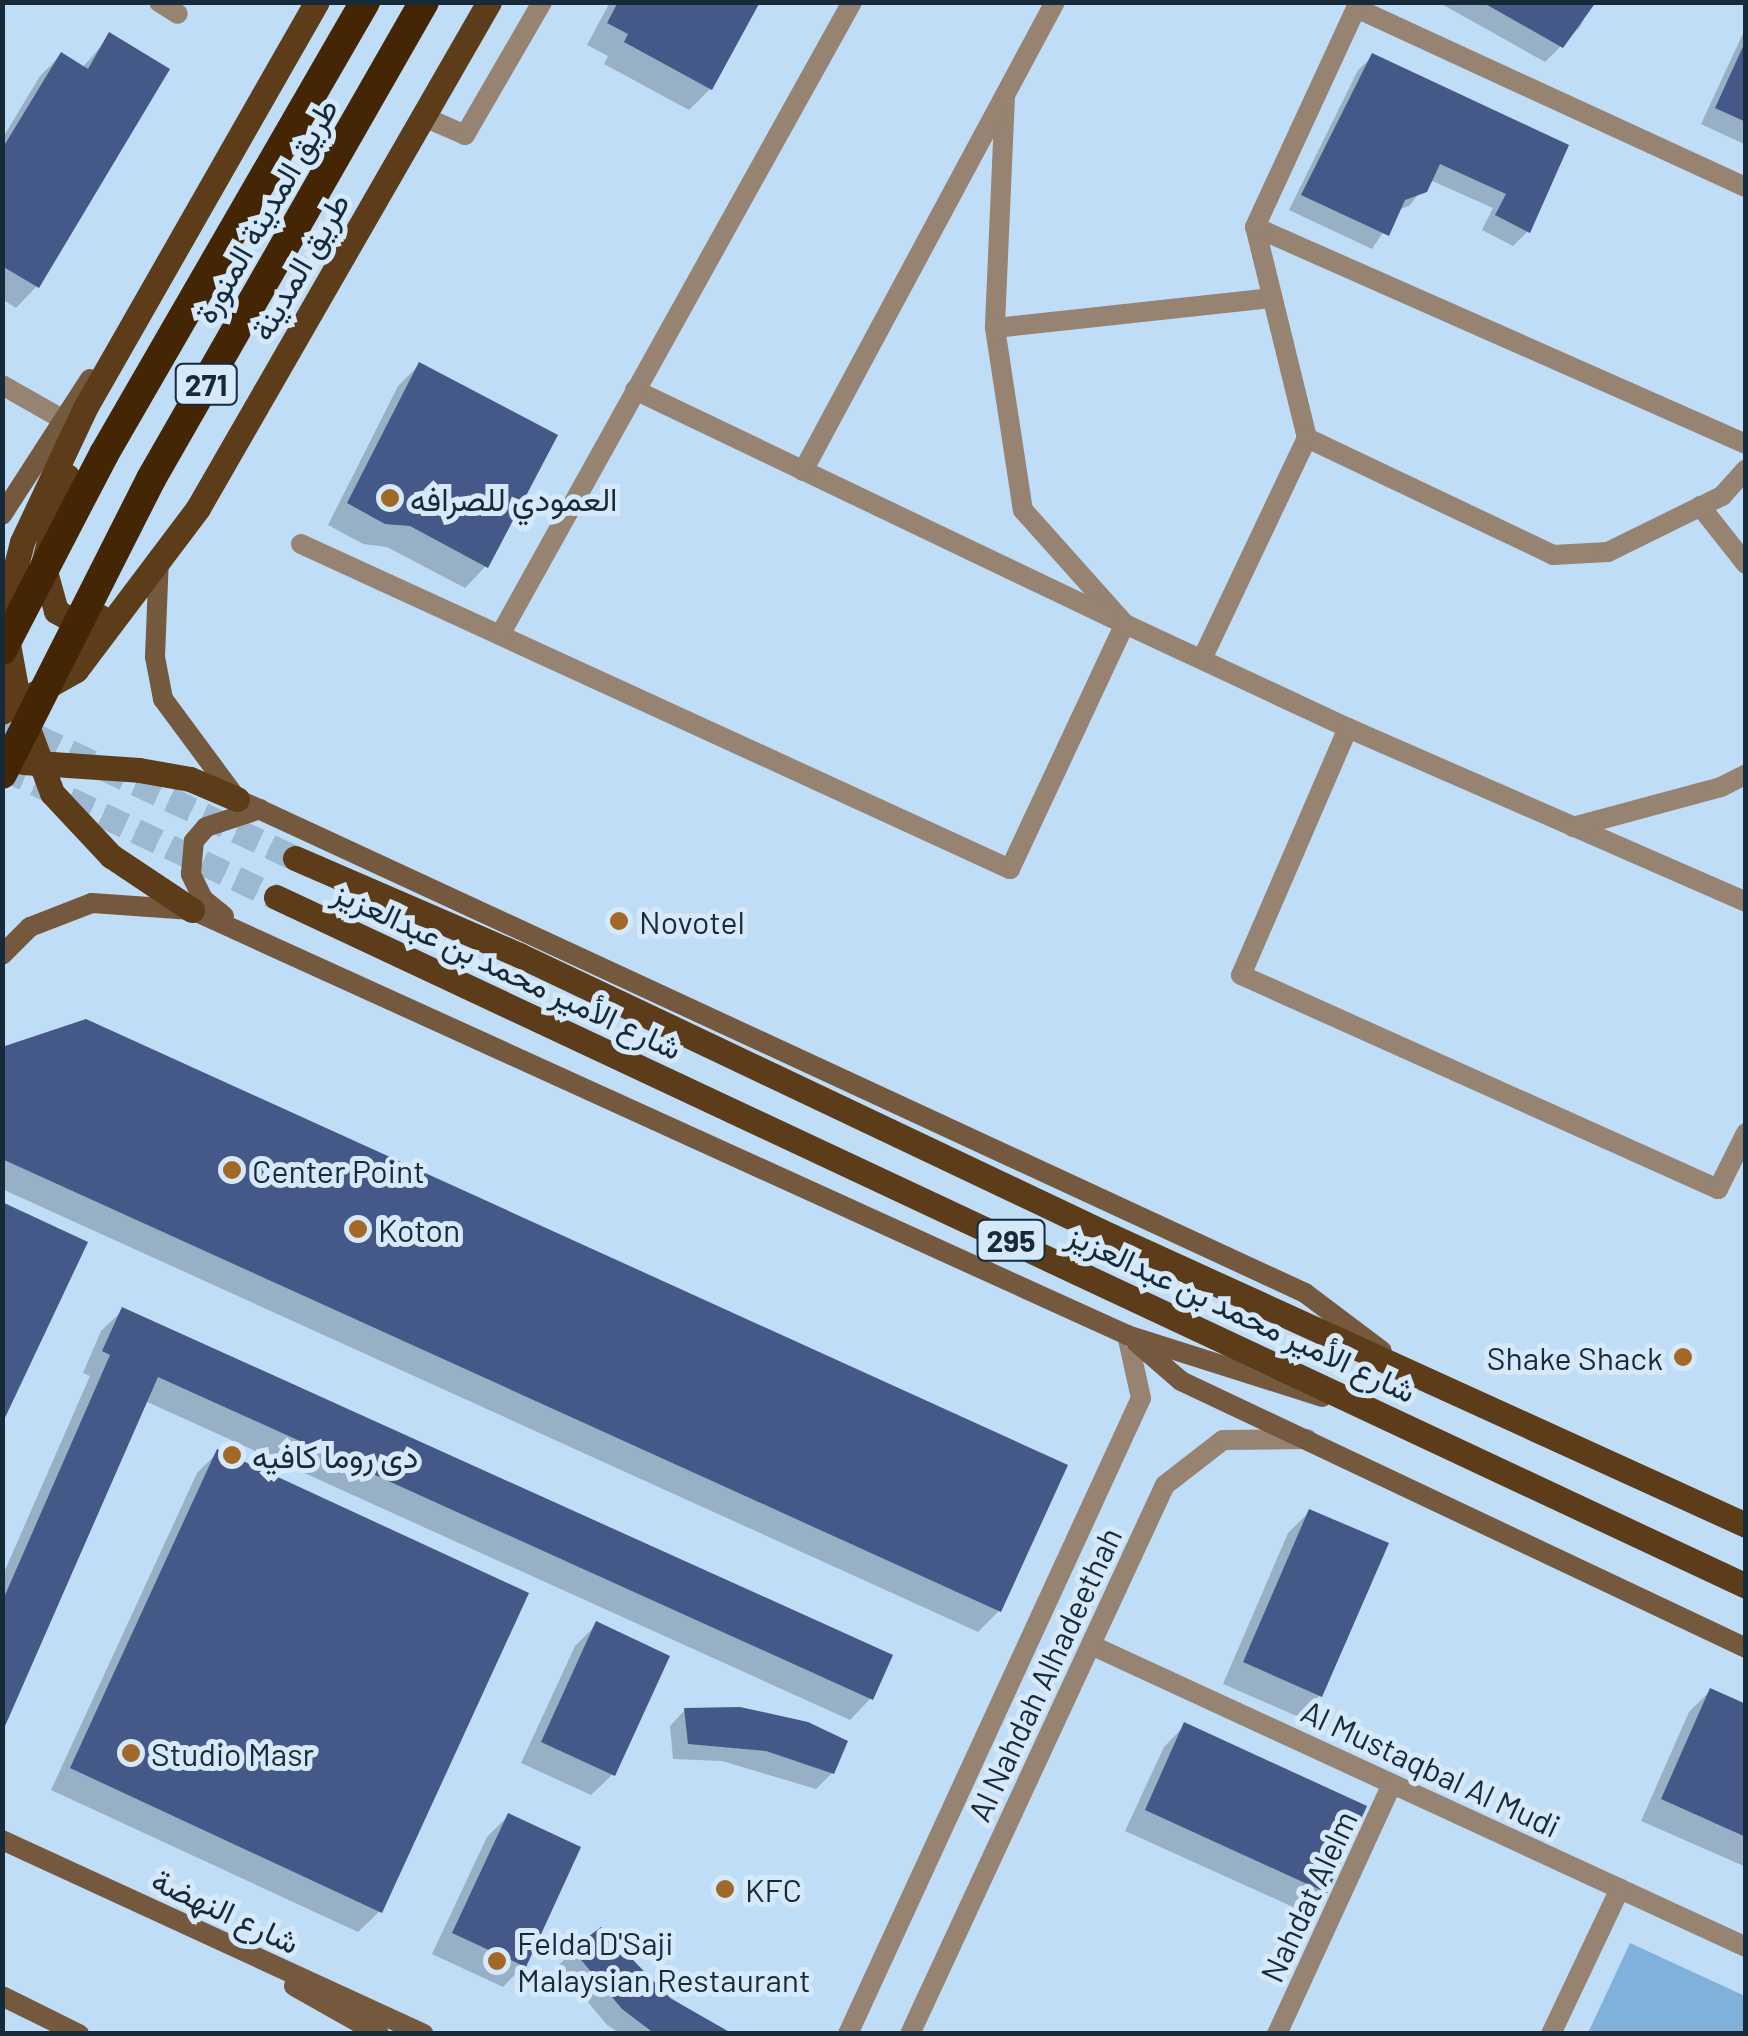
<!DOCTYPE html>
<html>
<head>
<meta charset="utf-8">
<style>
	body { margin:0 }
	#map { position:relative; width:1748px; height:2036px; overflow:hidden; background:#bfddf7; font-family:Barlow,Vazirmatn,sans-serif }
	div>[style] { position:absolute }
	.green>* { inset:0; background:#7fb1db }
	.shadow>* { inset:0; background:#0003 }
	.building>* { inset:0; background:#445987 }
	.primary-tunnel>* { height:25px; margin-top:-12.5px; transform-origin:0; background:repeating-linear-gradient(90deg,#9db9d1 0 25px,transparent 0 37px) }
	.street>* { height:20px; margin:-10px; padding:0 10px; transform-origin:10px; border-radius:10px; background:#968371 }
	.secondary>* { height:20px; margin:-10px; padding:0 10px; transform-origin:10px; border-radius:10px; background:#75593f }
	.primary>* { height:25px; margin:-12.5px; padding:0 12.5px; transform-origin:12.5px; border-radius:12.5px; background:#5d3c1a }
	.highway-bridge>* { height:30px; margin:-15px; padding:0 15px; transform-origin:15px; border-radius:15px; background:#442604 }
	.dots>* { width:28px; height:28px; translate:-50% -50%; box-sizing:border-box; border:5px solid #d5e9fa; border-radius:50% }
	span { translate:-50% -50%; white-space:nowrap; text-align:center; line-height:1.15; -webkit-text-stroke:10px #d5e9fa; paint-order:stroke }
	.shield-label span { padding:2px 8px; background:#d5e9fa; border:2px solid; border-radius:8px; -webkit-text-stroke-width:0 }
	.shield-label { font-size:30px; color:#162a3a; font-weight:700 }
	.street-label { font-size:32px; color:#162a3a }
	.poi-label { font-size:32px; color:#162a3a }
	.left { translate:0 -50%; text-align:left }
	.right { translate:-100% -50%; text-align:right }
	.frame { position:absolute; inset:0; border:5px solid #162a3a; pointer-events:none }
</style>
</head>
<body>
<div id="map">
	<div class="green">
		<i style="clip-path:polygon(1630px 1943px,1745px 1996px,1745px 2033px,1588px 2033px)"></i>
	</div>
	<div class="shadow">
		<i style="clip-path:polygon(610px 2px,757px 2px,710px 89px,689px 110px,604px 64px,608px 56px,587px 45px)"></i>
		<i style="clip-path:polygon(1438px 2px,1592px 2px,1580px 27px,1545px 62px)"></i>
		<i style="clip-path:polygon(1746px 27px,1746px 145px,1701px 124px)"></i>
		<i style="clip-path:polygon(110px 36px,37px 286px,16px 308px,2px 299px,2px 139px,40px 76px,61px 55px,82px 68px)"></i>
		<i style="clip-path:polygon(1373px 56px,1566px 146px,1528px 231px,1513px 246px,1482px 230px,1493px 208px,1430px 180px,1409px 206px,1398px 210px,1372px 249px,1289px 210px,1358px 70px)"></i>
		<i style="clip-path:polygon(419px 365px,486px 566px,465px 588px,387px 547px,363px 544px,328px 525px,398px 386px)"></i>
		<i style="clip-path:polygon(2px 1050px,999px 1611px,978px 1632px,2px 1189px)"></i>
		<i style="clip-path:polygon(123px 1310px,871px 1698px,850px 1720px,145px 1401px,2px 1727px,2px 1577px,90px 1376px,83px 1373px,101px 1331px)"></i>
		<i style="clip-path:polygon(218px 1452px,380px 1911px,358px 1932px,51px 1790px,197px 1473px)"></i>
		<i style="clip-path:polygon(1309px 1512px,1320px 1695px,1299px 1717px,1223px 1684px,1288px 1533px)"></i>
		<i style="clip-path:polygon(597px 1624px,613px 1774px,591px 1795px,521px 1763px,575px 1646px)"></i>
		<i style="clip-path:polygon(1710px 1691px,1746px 1706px,1746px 1867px,1641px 1821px,1689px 1712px)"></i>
		<i style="clip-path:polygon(685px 1710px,832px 1773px,816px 1789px,722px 1761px,673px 1759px,670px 1726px)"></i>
		<i style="clip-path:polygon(1185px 1725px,1325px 1891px,1304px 1912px,1125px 1831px,1164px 1747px)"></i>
		<i style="clip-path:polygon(508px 1816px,524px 1965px,503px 1987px,432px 1954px,487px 1837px)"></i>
		<i style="clip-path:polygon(574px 1950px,647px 1981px,710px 2025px,707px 2034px,621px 2034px,607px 2025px,558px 1966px)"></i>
	</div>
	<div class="building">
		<i style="clip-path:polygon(618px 2px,760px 2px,712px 90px,624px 42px,628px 34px,607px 23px)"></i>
		<i style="clip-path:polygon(1482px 2px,1596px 2px,1563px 48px)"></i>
		<i style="clip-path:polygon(109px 32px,170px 69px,39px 288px,2px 266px,2px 149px,61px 52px,88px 69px)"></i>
		<i style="clip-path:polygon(1746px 40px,1746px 122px,1715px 108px)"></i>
		<i style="clip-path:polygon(1372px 53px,1569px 145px,1530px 233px,1495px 215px,1506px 194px,1440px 164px,1427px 192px,1405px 200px,1389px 236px,1301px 195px)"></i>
		<i style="clip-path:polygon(419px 362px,558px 435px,488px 568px,410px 526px,385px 524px,347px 503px)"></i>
		<i style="clip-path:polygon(86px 1019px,1068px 1465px,1001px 1612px,2px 1159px,2px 1047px)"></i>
		<i style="clip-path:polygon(2px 1202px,88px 1242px,2px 1424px)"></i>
		<i style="clip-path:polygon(122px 1307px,893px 1655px,873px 1700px,158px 1377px,2px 1733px,2px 1602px,110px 1355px,102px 1351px)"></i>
		<i style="clip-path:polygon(217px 1449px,529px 1593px,382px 1913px,70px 1768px)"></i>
		<i style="clip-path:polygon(1309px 1509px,1389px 1543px,1322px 1697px,1243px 1662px)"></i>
		<i style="clip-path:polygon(596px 1621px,670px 1656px,615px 1776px,541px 1742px)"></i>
		<i style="clip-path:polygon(1710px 1688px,1746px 1704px,1746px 1837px,1661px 1799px)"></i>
		<i style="clip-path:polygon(740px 1707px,808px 1722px,848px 1741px,834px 1774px,766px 1751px,688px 1744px,684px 1708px)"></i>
		<i style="clip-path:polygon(1184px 1722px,1367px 1806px,1327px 1893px,1145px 1810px)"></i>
		<i style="clip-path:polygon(508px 1813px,581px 1847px,526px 1967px,452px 1933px)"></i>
		<i style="clip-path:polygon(601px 1927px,670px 1998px,733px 2034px,655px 2034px,622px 2009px,572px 1949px)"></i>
	</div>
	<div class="primary-tunnel">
		<i style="left:2px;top:720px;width:324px;rotate:25.2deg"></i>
		<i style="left:2px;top:767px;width:303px;rotate:25.4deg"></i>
	</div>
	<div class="street">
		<i style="left:159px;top:2px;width:22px;rotate:32deg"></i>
		<i style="left:1356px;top:8px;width:429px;rotate:24.7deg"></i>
		<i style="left:1005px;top:96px;width:232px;rotate:92.5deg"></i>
		<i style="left:995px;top:328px;width:184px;rotate:81.3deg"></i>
		<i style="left:1023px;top:510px;width:153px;rotate:48.2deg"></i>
		<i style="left:422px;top:116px;width:47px;rotate:23.8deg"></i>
		<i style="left:465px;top:135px;width:154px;rotate:-59.9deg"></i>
		<i style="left:1255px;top:227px;width:537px;rotate:23.84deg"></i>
		<i style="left:995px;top:328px;width:279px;rotate:-6.2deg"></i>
		<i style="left:2px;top:385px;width:69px;rotate:29.5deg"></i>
		<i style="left:635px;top:390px;width:531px;rotate:25.55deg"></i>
		<i style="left:1307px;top:438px;width:217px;rotate:-103.8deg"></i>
		<i style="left:1255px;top:227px;width:248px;rotate:-65.2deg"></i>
		<i style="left:803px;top:471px;width:532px;rotate:-61.75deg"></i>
		<i style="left:1700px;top:506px;width:74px;rotate:51.6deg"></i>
		<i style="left:301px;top:544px;width:780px;rotate:24.63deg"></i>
		<i style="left:1010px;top:869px;width:271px;rotate:-64.9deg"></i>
		<i style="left:1125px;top:624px;width:246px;rotate:25deg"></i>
		<i style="left:1348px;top:728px;width:269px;rotate:113.4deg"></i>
		<i style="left:1241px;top:975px;width:523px;rotate:24.16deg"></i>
		<i style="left:1718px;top:1189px;width:63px;rotate:-63.4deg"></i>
		<i style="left:500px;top:635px;width:724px;rotate:-60.92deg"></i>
		<i style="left:1203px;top:657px;width:242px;rotate:-64.6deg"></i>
		<i style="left:1307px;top:438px;width:272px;rotate:25.4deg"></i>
		<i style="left:1553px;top:555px;width:55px;rotate:-3.1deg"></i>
		<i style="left:1608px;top:552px;width:127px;rotate:-26.2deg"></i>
		<i style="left:1722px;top:496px;width:36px;rotate:-48deg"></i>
		<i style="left:1348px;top:728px;width:434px;rotate:23.6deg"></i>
		<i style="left:1573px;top:827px;width:153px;rotate:-15.1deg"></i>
		<i style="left:1721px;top:787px;width:28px;rotate:-27deg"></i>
		<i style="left:1091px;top:1645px;width:721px;rotate:24.75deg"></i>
		<i style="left:848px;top:2034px;width:700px;rotate:-65.26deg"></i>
		<i style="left:1141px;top:1398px;width:65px;rotate:-102.5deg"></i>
		<i style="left:910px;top:2034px;width:605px;rotate:-65.09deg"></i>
		<i style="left:1165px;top:1485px;width:73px;rotate:-37.8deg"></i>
		<i style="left:1223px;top:1440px;width:84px;rotate:-0.7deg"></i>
		<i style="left:1277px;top:2034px;width:275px;rotate:-65.3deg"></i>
		<i style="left:1551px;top:2034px;width:161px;rotate:-64.6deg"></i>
	</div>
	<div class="secondary">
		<i style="left:2px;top:515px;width:162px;rotate:-57.1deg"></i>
		<i style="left:159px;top:557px;width:100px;rotate:92.3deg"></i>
		<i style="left:155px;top:657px;width:43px;rotate:79.2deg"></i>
		<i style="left:163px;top:699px;width:124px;rotate:53.5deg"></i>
		<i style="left:237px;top:799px;width:1177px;rotate:24.82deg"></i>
		<i style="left:1305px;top:1293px;width:96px;rotate:37deg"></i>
		<i style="left:224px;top:916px;width:27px;rotate:-141deg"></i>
		<i style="left:203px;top:899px;width:28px;rotate:-116deg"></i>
		<i style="left:191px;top:874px;width:33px;rotate:-85deg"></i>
		<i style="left:194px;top:841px;width:18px;rotate:-49deg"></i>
		<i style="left:206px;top:827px;width:57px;rotate:-18.4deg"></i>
		<i style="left:2px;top:955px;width:40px;rotate:-45deg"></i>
		<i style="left:30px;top:927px;width:66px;rotate:-21.2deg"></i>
		<i style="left:92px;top:903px;width:100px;rotate:4deg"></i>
		<i style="left:192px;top:910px;width:1027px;rotate:24.44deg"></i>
		<i style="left:1127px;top:1335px;width:205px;rotate:17.6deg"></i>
		<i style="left:1137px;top:1343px;width:58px;rotate:40.8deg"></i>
		<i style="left:1181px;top:1381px;width:625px;rotate:25.29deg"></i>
		<i style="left:2px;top:1840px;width:464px;rotate:24.7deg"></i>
		<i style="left:294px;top:1986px;width:98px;rotate:29.5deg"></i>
		<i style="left:2px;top:1996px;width:86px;rotate:26.3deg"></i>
	</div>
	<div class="primary">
		<i style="left:67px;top:476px;width:91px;rotate:105.3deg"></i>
		<i style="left:43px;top:564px;width:49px;rotate:74.5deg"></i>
		<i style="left:56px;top:611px;width:16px;rotate:30deg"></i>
		<i style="left:70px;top:619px;width:29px;rotate:-6deg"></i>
		<i style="left:2px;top:712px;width:85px;rotate:-29.6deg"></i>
		<i style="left:76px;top:670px;width:203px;rotate:-53deg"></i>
		<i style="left:198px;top:508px;width:584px;rotate:-60.1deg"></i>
		<i style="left:23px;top:762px;width:116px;rotate:3.9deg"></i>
		<i style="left:139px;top:770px;width:52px;rotate:10deg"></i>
		<i style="left:190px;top:779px;width:51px;rotate:23.1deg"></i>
		<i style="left:295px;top:858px;width:244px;rotate:23.4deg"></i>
		<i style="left:519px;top:955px;width:655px;rotate:25.39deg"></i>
		<i style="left:1111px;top:1236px;width:698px;rotate:24.47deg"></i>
		<i style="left:276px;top:897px;width:1623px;rotate:25.11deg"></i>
		<i style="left:192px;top:910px;width:97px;rotate:-146.3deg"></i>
		<i style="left:111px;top:856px;width:86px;rotate:-133.1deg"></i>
		<i style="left:52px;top:793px;width:95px;rotate:-110.3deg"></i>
		<i style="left:19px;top:704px;width:88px;rotate:-100.4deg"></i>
		<i style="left:3px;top:617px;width:77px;rotate:-75.8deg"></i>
		<i style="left:22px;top:542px;width:148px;rotate:-64.8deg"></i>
		<i style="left:85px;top:408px;width:468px;rotate:-60.3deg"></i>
	</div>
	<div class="highway-bridge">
		<i style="left:2px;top:650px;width:221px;rotate:-62.5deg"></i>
		<i style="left:104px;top:454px;width:522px;rotate:-60deg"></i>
		<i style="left:2px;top:774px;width:330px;rotate:-63.2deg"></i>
		<i style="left:151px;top:479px;width:550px;rotate:-60.22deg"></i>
	</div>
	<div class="dots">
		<i style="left:390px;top:498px;background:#a26828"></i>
		<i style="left:619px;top:921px;background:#a26828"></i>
		<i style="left:232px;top:1170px;background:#a26828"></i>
		<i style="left:358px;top:1229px;background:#a26828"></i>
		<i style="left:1683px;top:1357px;background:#a26828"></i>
		<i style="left:232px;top:1455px;background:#a26828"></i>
		<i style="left:131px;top:1753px;background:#a26828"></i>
		<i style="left:725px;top:1889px;background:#a26828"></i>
		<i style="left:497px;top:1961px;background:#a26828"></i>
	</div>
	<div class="shield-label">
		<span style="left:206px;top:384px">271</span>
		<span style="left:1011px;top:1240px">295</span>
	</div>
	<div class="street-label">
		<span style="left:265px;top:210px;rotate:-60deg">طريق المدينة المنورة</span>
		<span style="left:299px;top:266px;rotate:-60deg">طريق المدينة</span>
		<span style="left:508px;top:969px;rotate:25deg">شارع الأمير محمد بن عبدالعزيز</span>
		<span style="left:1242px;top:1312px;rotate:25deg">شارع الأمير محمد بن عبدالعزيز</span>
		<span style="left:1044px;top:1674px;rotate:-65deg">Al Nahdah Alhadeethah</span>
		<span style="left:1431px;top:1768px;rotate:25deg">Al Mustaqbal Al Mudi</span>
		<span style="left:1308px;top:1896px;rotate:-65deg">Nahdat Alelm</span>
		<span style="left:226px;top:1910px;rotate:25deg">شارع النهضة</span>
	</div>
	<div class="poi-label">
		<span class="left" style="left:410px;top:498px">العمودي للصرافه</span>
		<span class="left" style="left:639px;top:921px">Novotel</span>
		<span class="left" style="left:252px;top:1170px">Center Point</span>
		<span class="left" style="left:378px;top:1229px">Koton</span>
		<span class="right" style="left:1663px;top:1357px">Shake Shack</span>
		<span class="left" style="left:252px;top:1455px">دى روما كافيه</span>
		<span class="left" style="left:151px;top:1753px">Studio Masr</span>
		<span class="left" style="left:745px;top:1889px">KFC</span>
		<span class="left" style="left:517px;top:1961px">Felda D'Saji<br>Malaysian Restaurant</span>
	</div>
	<div class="frame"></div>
</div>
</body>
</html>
